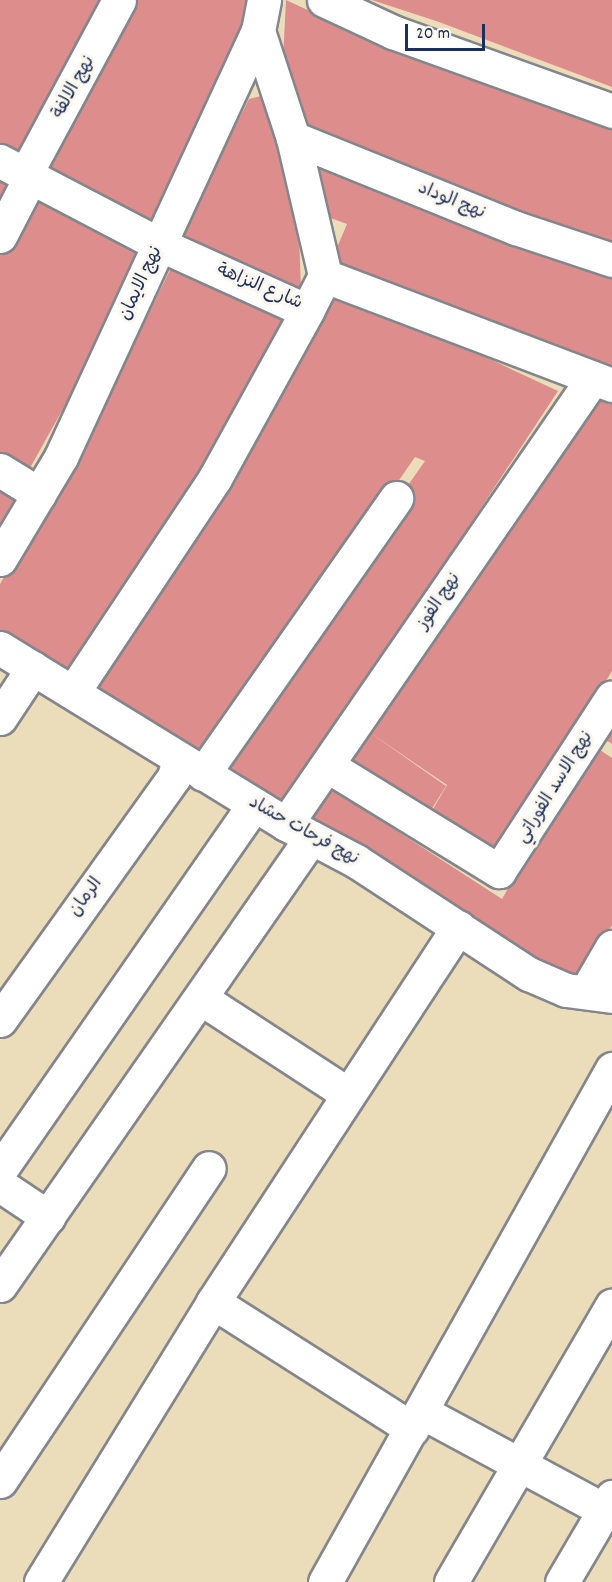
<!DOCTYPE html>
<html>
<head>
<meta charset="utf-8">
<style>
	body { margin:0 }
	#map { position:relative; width:612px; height:1582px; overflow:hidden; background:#ebddb9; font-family:Dekko,"Playpen Sans Arabic",sans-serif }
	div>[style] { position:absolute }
	.building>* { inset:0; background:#dd8e8c }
	.roads { filter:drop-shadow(2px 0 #83868c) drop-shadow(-2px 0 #83868c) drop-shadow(0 2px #83868c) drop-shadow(0 -2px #83868c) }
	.minor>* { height:33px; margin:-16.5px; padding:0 16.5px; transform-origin:16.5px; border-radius:16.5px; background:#fff }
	span { translate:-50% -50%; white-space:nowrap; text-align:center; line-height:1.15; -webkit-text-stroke:6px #fbf7ec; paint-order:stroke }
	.street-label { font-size:18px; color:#1b2f5e }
	.scale { position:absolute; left:405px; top:24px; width:80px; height:27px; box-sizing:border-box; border:3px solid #1b2f5e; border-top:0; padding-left:8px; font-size:18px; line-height:21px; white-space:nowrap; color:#1b2f5e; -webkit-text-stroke:4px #fbf7ec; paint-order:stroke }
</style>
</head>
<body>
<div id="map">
	<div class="building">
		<i style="clip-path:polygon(0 0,99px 0,16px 159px,0 151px)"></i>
		<i style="clip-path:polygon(128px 0,247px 0,241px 31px,154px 221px,28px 164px)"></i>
		<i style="clip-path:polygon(286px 0,351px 30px,612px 124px,612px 249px,309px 137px,283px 59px)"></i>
		<i style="clip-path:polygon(372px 0,612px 0,612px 87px,439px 22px)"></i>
		<i style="clip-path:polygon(272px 93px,299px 236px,301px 288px,291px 295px,178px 241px,249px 99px)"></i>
		<i style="clip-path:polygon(309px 160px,612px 271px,612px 373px,330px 264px,347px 224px,311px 211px)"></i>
		<i style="clip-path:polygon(0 171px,18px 180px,0 219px)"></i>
		<i style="clip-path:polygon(32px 181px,153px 247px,25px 477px,0 462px,0 241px)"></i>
		<i style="clip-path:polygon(172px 266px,288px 320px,248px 411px,68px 689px,0 643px,0 584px,103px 407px)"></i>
		<i style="clip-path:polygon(329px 284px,558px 391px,278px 816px,212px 764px,425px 461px,415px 457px,203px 766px,87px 681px)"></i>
		<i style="clip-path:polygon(599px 382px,612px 390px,612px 671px,494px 864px,425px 823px,447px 785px,369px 732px,446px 786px,423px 823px,337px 767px,444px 624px)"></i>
		<i style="clip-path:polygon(0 485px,17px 497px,0 523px)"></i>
		<i style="clip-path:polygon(612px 713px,612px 744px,599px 735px)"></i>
		<i style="clip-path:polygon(591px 744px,612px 758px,612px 925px,577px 988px,299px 821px,323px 783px,502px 899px)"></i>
	</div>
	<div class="roads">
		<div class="minor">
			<i style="left:324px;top:0;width:76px;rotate:24.9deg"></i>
			<i style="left:393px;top:32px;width:233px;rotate:19.8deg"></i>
			<i style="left:258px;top:31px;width:113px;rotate:71.9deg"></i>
			<i style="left:293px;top:138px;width:142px;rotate:76.9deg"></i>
			<i style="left:293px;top:138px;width:240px;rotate:22deg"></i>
			<i style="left:516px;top:228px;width:101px;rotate:18.4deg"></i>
			<i style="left:0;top:161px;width:182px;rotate:27.6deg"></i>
			<i style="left:161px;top:245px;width:160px;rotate:24.3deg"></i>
			<i style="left:307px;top:311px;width:39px;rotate:-63deg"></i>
			<i style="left:325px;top:276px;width:307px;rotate:20.8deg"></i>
			<i style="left:26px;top:173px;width:196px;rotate:-61.7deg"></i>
			<i style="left:0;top:236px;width:68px;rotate:-62.7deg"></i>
			<i style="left:0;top:470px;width:46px;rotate:31.6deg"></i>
			<i style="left:0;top:559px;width:119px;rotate:-59.1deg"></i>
			<i style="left:61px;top:457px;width:469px;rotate:-65.2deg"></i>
			<i style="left:258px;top:31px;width:32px;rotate:-79deg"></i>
			<i style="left:0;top:648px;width:336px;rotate:31.6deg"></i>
			<i style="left:286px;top:824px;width:79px;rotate:27.9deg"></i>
			<i style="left:356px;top:861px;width:207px;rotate:33.2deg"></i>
			<i style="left:529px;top:974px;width:40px;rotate:23.4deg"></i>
			<i style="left:566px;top:990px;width:46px;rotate:7.4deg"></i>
			<i style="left:73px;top:692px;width:257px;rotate:-56.4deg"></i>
			<i style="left:215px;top:478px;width:191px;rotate:-61.1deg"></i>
			<i style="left:0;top:718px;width:60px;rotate:-56.6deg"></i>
			<i style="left:328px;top:766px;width:201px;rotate:31.6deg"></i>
			<i style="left:499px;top:871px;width:207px;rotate:-57deg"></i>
			<i style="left:203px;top:774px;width:337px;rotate:-55deg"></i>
			<i style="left:286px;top:824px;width:541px;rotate:-55.46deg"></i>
			<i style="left:587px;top:990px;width:50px;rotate:-59.8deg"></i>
			<i style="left:202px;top:999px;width:174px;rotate:33.1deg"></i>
			<i style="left:0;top:1020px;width:299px;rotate:-54.4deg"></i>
			<i style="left:174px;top:777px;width:19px;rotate:-74deg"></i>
			<i style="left:0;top:1170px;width:445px;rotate:-55.2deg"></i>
			<i style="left:0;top:1185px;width:58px;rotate:33.7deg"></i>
			<i style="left:0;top:1285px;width:545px;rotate:-55.17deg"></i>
			<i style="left:213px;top:1302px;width:236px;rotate:32.5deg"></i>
			<i style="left:422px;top:1412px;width:207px;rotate:28.3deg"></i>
			<i style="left:0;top:1481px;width:376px;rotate:-56.3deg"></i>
			<i style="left:41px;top:1582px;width:329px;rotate:-58.4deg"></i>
			<i style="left:213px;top:1302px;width:448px;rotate:-56.8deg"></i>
			<i style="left:325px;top:1582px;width:588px;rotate:-60.77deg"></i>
			<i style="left:451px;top:1582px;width:320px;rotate:-59.8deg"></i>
			<i style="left:562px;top:1582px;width:99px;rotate:-59.5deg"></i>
		</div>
	</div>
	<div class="street-label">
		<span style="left:75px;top:88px;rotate:-61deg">نهج الالفة</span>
		<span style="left:451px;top:202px;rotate:22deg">نهج الوداد</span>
		<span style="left:142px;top:284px;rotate:-65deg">نهج الايمان</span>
		<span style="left:259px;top:288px;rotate:23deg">شارع النزاهة</span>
		<span style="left:440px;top:602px;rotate:-56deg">نهج الفوز</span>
		<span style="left:556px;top:788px;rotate:-58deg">نهج الاسد الفوراتي</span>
		<span style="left:303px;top:832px;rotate:29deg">نهج فرحات حشاد</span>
		<span style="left:87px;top:898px;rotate:-54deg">الرمان</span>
	</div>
	<div class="scale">20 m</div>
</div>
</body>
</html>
